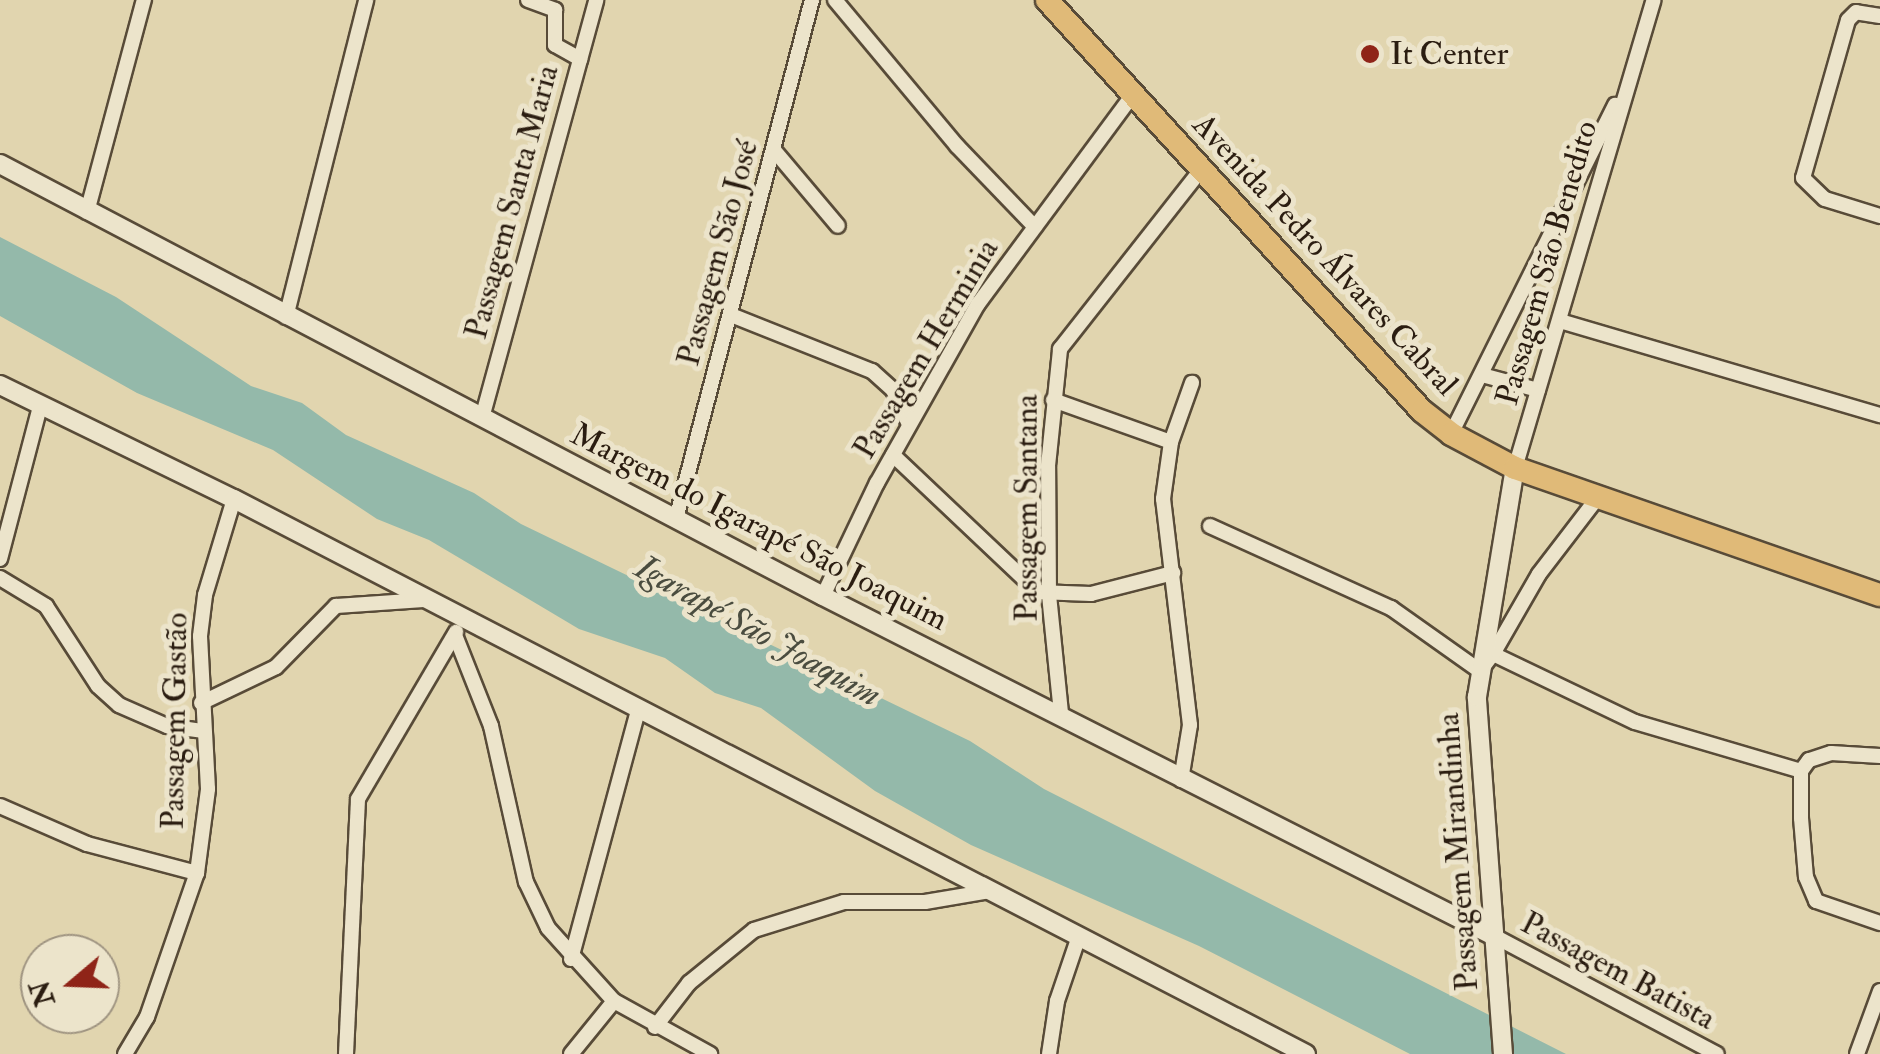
<!DOCTYPE html>
<html>
<head>
<meta charset="utf-8">
<style>
	body { margin:0 }
	#map { position:relative; width:1880px; height:1054px; overflow:hidden; background:#e1d5af; font-family:"IM FELL Double Pica",serif }
	div>[style] { position:absolute }
	.water>* { inset:0; background:#94b9aa }
	.roads { filter:drop-shadow(2px 0 #584b38) drop-shadow(-2px 0 #584b38) drop-shadow(0 2px #584b38) drop-shadow(0 -2px #584b38) }
	.minor>* { height:14px; margin:-7px; padding:0 7px; transform-origin:7px; border-radius:7px; background:#ece4cb }
	.tertiary>* { height:18px; margin:-9px; padding:0 9px; transform-origin:9px; border-radius:9px; background:#ece4cb }
	.primary>* { height:22px; margin:-11px; padding:0 11px; transform-origin:11px; border-radius:11px; background:#e0ba78 }
	.dots>* { width:28px; height:28px; translate:-50% -50%; box-sizing:border-box; border:5px solid #ece4cb; border-radius:50% }
	span { translate:-50% -50%; white-space:nowrap; text-align:center; line-height:1.15; -webkit-text-stroke:10px #ece4cb; paint-order:stroke }
	.poi-label { font-size:32px; color:#2b1d11 }
	.left { translate:0 -50%; text-align:left }
	.street-label { font-size:32px; color:#2b1d11 }
	.water-label { font-size:35px; color:#4a4c3f; font-style:italic }
	.north { position:absolute; left:20px; top:934px; width:100px; height:100px; box-sizing:border-box; background:#ece4cb; border:2px solid #9f9481; border-radius:50%; rotate:251deg; font-size:28px; font-weight:700; line-height:40px; text-align:center; color:#2b1d11 }
	.north::after { content:''; display:block; margin:auto; width:35px; height:45px; background:#8f2418; clip-path:polygon(50% 0,100% 100%,50% 72%,0 100%) }
</style>
</head>
<body>
<div id="map">
	<div class="water">
		<i style="clip-path:polygon(0 237px,116px 297px,251px 386px,302px 403px,346px 435px,474px 493px,521px 524px,970px 741px,1044px 789px,1566px 1054px,1410px 1054px,1199px 946px,971px 845px,875px 791px,761px 708px,715px 693px,665px 658px,579px 629px,429px 540px,377px 519px,273px 450px,137px 393px,0 316px)"></i>
	</div>
	<div class="roads">
		<div class="minor">
			<i style="left:528px;top:0;width:29px;rotate:20deg"></i>
			<i style="left:555px;top:10px;width:35px;rotate:90deg"></i>
			<i style="left:555px;top:45px;width:29px;rotate:29deg"></i>
			<i style="left:835px;top:0;width:190px;rotate:50.1deg"></i>
			<i style="left:957px;top:146px;width:112px;rotate:46.1deg"></i>
			<i style="left:1880px;top:16px;width:24px;rotate:-171deg"></i>
			<i style="left:1856px;top:12px;width:11px;rotate:135deg"></i>
			<i style="left:1848px;top:20px;width:164px;rotate:105.9deg"></i>
			<i style="left:1803px;top:178px;width:30px;rotate:44deg"></i>
			<i style="left:1825px;top:199px;width:58px;rotate:17.2deg"></i>
			<i style="left:774px;top:150px;width:99px;rotate:49.9deg"></i>
			<i style="left:87px;top:212px;width:220px;rotate:-75deg"></i>
			<i style="left:731px;top:315px;width:152px;rotate:21.7deg"></i>
			<i style="left:872px;top:371px;width:28px;rotate:42deg"></i>
			<i style="left:893px;top:390px;width:38px;rotate:65deg"></i>
			<i style="left:286px;top:317px;width:327px;rotate:-75.8deg"></i>
			<i style="left:1560px;top:321px;width:334px;rotate:16.4deg"></i>
			<i style="left:1482px;top:375px;width:58px;rotate:15deg"></i>
			<i style="left:1053px;top:400px;width:125px;rotate:19.6deg"></i>
			<i style="left:482px;top:418px;width:433px;rotate:-74.7deg"></i>
			<i style="left:1451px;top:434px;width:368px;rotate:-63.5deg"></i>
			<i style="left:893px;top:455px;width:199px;rotate:43.4deg"></i>
			<i style="left:1038px;top:592px;width:53px;rotate:2.2deg"></i>
			<i style="left:1091px;top:594px;width:85px;rotate:-14.4deg"></i>
			<i style="left:1515px;top:468px;width:488px;rotate:-73.5deg"></i>
			<i style="left:676px;top:519px;width:537px;rotate:-75.32deg"></i>
			<i style="left:1210px;top:526px;width:199px;rotate:24.4deg"></i>
			<i style="left:1391px;top:608px;width:109px;rotate:35.3deg"></i>
			<i style="left:1480px;top:671px;width:21px;rotate:-53deg"></i>
			<i style="left:1493px;top:654px;width:157px;rotate:25.6deg"></i>
			<i style="left:1635px;top:722px;width:173px;rotate:16.4deg"></i>
			<i style="left:0;top:559px;width:158px;rotate:-75.3deg"></i>
			<i style="left:0;top:578px;width:54px;rotate:31.3deg"></i>
			<i style="left:46px;top:606px;width:95px;rotate:57deg"></i>
			<i style="left:98px;top:686px;width:28px;rotate:42deg"></i>
			<i style="left:119px;top:705px;width:52px;rotate:23.6deg"></i>
			<i style="left:167px;top:726px;width:37px;rotate:8deg"></i>
			<i style="left:823px;top:596px;width:125px;rotate:-64.5deg"></i>
			<i style="left:877px;top:483px;width:206px;rotate:-60.6deg"></i>
			<i style="left:978px;top:304px;width:259px;rotate:-53.5deg"></i>
			<i style="left:455px;top:635px;width:98px;rotate:68.4deg"></i>
			<i style="left:491px;top:726px;width:160px;rotate:77.4deg"></i>
			<i style="left:526px;top:882px;width:51px;rotate:64.4deg"></i>
			<i style="left:548px;top:928px;width:98px;rotate:47.9deg"></i>
			<i style="left:614px;top:1001px;width:110px;rotate:28.9deg"></i>
			<i style="left:1493px;top:654px;width:92px;rotate:-60.1deg"></i>
			<i style="left:1539px;top:574px;width:97px;rotate:-52.5deg"></i>
			<i style="left:201px;top:703px;width:83px;rotate:-25.6deg"></i>
			<i style="left:276px;top:667px;width:86px;rotate:-45.5deg"></i>
			<i style="left:336px;top:606px;width:88px;rotate:-3.9deg"></i>
			<i style="left:1061px;top:713px;width:119px;rotate:-95.8deg"></i>
			<i style="left:1049px;top:595px;width:129px;rotate:-90.4deg"></i>
			<i style="left:1048px;top:466px;width:118px;rotate:-84.1deg"></i>
			<i style="left:1060px;top:349px;width:226px;rotate:-51.8deg"></i>
			<i style="left:1880px;top:756px;width:49px;rotate:-176.5deg"></i>
			<i style="left:1831px;top:753px;width:23px;rotate:162deg"></i>
			<i style="left:1809px;top:760px;width:14px;rotate:126deg"></i>
			<i style="left:1801px;top:771px;width:47px;rotate:90deg"></i>
			<i style="left:1801px;top:818px;width:59px;rotate:85.2deg"></i>
			<i style="left:1806px;top:877px;width:26px;rotate:67deg"></i>
			<i style="left:1816px;top:901px;width:68px;rotate:19deg"></i>
			<i style="left:1181px;top:780px;width:56px;rotate:-80.7deg"></i>
			<i style="left:1190px;top:725px;width:228px;rotate:-96.8deg"></i>
			<i style="left:1163px;top:499px;width:58px;rotate:-82deg"></i>
			<i style="left:1171px;top:442px;width:63px;rotate:-70.4deg"></i>
			<i style="left:0;top:806px;width:95px;rotate:23.6deg"></i>
			<i style="left:87px;top:844px;width:114px;rotate:14.8deg"></i>
			<i style="left:1494px;top:936px;width:252px;rotate:27.9deg"></i>
			<i style="left:571px;top:959px;width:258px;rotate:-74.9deg"></i>
			<i style="left:655px;top:1027px;width:56px;rotate:-52.3deg"></i>
			<i style="left:689px;top:983px;width:84px;rotate:-39.2deg"></i>
			<i style="left:754px;top:930px;width:94px;rotate:-17.3deg"></i>
			<i style="left:844px;top:902px;width:81px"></i>
			<i style="left:925px;top:902px;width:67px;rotate:-9.5deg"></i>
			<i style="left:125px;top:1054px;width:43px;rotate:-59.3deg"></i>
			<i style="left:147px;top:1017px;width:152px;rotate:-70.9deg"></i>
			<i style="left:197px;top:873px;width:85px;rotate:-82.5deg"></i>
			<i style="left:208px;top:789px;width:153px;rotate:-93deg"></i>
			<i style="left:200px;top:636px;width:41px;rotate:-83deg"></i>
			<i style="left:205px;top:595px;width:100px;rotate:-73.2deg"></i>
			<i style="left:346px;top:1054px;width:255px;rotate:-87.3deg"></i>
			<i style="left:358px;top:799px;width:194px;rotate:-59.6deg"></i>
			<i style="left:571px;top:1054px;width:68px;rotate:-50.9deg"></i>
			<i style="left:1049px;top:1054px;width:54px;rotate:-81.4deg"></i>
			<i style="left:1057px;top:1001px;width:65px;rotate:-71.3deg"></i>
			<i style="left:1857px;top:1054px;width:67px;rotate:-69.9deg"></i>
		</div>
		<div class="tertiary">
			<i style="left:0;top:164px;width:929px;rotate:27.7deg"></i>
			<i style="left:823px;top:596px;width:752px;rotate:26.87deg"></i>
			<i style="left:0;top:385px;width:260px;rotate:26deg"></i>
			<i style="left:234px;top:499px;width:1207px;rotate:27.37deg"></i>
			<i style="left:1503px;top:1054px;width:358px;rotate:-94.2deg"></i>
			<i style="left:1477px;top:697px;width:232px;rotate:-80.6deg"></i>
		</div>
		<div class="primary">
			<i style="left:1047px;top:0;width:556px;rotate:47.62deg"></i>
			<i style="left:1422px;top:411px;width:37px;rotate:38deg"></i>
			<i style="left:1451px;top:434px;width:72px;rotate:28deg"></i>
			<i style="left:1515px;top:468px;width:386px;rotate:19.2deg"></i>
		</div>
	</div>
	<div class="dots">
		<i style="left:1370px;top:54px;background:#8f2418"></i>
	</div>
	<div class="poi-label">
		<span class="left" style="left:1390px;top:54px">It Center</span>
	</div>
	<div class="street-label">
		<span style="left:512px;top:202px;rotate:-75deg">Passagem Santa Maria</span>
		<span style="left:718px;top:253px;rotate:-75deg">Passagem São José</span>
		<span style="left:1325px;top:255px;rotate:47deg">Avenida Pedro Álvares Cabral</span>
		<span style="left:1547px;top:263px;rotate:-74deg">Passagem São Benedito</span>
		<span style="left:926px;top:349px;rotate:-59deg">Passagem Herminia</span>
		<span style="left:1027px;top:508px;rotate:-90deg">Passagem Santana</span>
		<span style="left:759px;top:527px;rotate:27deg">Margem do Igarapé São Joaquim</span>
		<span style="left:175px;top:721px;rotate:-89deg">Passagem Gastão</span>
		<span style="left:1458px;top:852px;rotate:-94deg">Passagem Mirandinha</span>
		<span style="left:1618px;top:971px;rotate:28deg">Passagem Batista</span>
	</div>
	<div class="water-label">
		<span style="left:758px;top:631px;rotate:29deg">Igarapé São Joaquim</span>
	</div>
	<div class="north">N</div>
</div>
</body>
</html>
